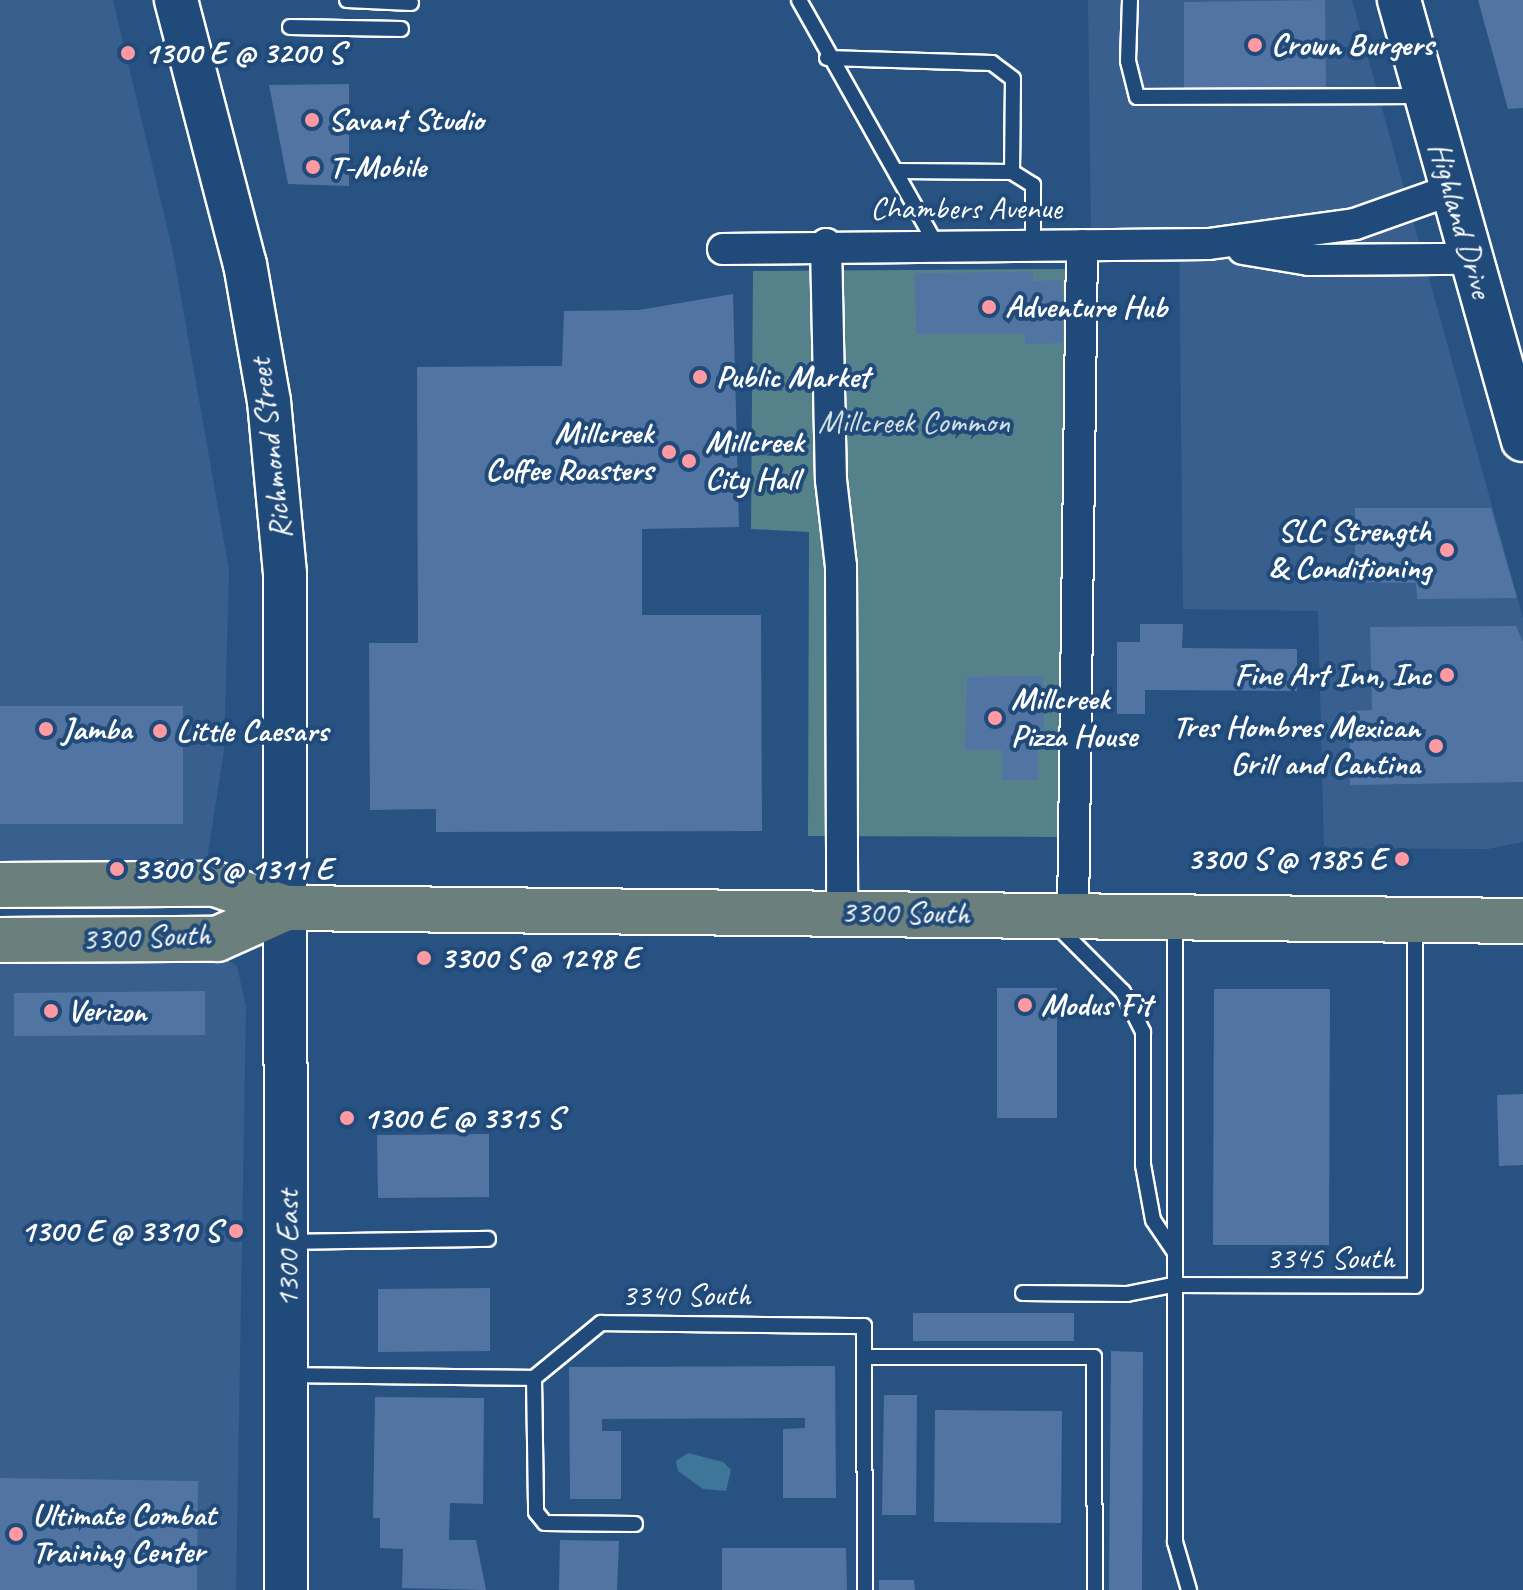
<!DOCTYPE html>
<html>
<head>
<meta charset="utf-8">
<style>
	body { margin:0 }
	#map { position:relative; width:1523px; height:1590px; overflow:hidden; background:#285282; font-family:Caveat,sans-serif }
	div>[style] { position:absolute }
	.built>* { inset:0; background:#395f8e }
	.green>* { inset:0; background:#55828a }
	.water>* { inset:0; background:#3e769a }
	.building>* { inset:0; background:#5274a2 }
	.roads { filter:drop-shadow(2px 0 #fff) drop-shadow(-2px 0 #fff) drop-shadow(0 2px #fff) drop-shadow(0 -2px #fff) }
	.service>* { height:14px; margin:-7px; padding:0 7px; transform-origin:7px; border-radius:7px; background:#1f4a7a }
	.minor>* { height:30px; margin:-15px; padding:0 15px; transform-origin:15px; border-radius:15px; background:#1f4a7a }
	.secondary>* { height:42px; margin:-21px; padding:0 21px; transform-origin:21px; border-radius:21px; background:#1f4a7a }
	.primary>* { height:44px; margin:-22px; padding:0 22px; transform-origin:22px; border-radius:22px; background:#6b7f7c }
	.dots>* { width:22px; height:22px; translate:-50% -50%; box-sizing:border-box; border:4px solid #1f4a7a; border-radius:50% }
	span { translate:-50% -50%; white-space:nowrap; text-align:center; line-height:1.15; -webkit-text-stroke:8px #1f4a7a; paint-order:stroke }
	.poi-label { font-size:32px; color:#fff; font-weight:700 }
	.left { translate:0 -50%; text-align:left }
	.right { translate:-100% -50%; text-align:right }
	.street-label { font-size:32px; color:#fff }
	.park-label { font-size:32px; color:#d4e0e2 }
</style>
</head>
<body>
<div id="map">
	<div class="built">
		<i style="clip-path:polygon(0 0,113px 0,173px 252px,229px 570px,224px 750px,207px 860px,0 864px)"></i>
		<i style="clip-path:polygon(1088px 0,1352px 0,1523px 618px,1523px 842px,1488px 849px,1324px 848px,1318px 611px,1183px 609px,1179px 235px,1091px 235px)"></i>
		<i style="clip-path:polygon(211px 949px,237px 966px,246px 1007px,236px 1590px,0 1590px,0 953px)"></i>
	</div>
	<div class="green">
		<i style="clip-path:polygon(1072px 269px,1061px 837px,808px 836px,809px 532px,751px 529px,753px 271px)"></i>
	</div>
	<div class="water">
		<i style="clip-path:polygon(688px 1453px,723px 1462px,731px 1470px,726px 1491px,703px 1489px,678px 1471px,676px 1461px)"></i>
	</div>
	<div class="building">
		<i style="clip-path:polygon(1325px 0,1326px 88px,1184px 90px,1184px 2px)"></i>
		<i style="clip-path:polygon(1478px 0,1523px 0,1523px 108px,1508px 109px)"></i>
		<i style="clip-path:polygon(349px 84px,349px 186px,288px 184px,269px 85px)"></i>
		<i style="clip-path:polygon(1033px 272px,1033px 281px,1062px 280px,1063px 343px,1025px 344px,1025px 333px,916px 334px,915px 273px)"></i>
		<i style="clip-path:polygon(733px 294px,739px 527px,642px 529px,642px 615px,761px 615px,762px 831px,436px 832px,436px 809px,370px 810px,369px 643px,418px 643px,417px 367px,562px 366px,564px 311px,639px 310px)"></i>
		<i style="clip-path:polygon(1355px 508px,1491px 508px,1517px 598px,1417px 599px,1416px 583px,1355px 582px)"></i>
		<i style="clip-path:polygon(1140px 624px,1183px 624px,1182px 648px,1297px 649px,1297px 691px,1145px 690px,1145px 714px,1117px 714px,1117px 642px,1140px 642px)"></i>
		<i style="clip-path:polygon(1516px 626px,1523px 642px,1523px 782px,1350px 785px,1349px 711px,1372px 710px,1370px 627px)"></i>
		<i style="clip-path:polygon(1043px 676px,1045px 750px,1038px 750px,1038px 780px,1002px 780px,1002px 750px,965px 750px,967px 677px)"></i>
		<i style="clip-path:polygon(0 706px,183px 706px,183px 824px,0 824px)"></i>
		<i style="clip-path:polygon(997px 988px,1057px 988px,1057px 1118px,997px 1118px)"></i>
		<i style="clip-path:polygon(1214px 989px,1330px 989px,1329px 1245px,1213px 1245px)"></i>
		<i style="clip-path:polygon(205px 991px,205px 1035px,14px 1036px,14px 993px)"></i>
		<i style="clip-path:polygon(1523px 1094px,1523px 1165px,1499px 1166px,1497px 1095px)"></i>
		<i style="clip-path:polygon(489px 1134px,489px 1197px,378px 1198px,377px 1135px)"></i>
		<i style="clip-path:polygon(490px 1288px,490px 1351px,378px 1352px,378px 1289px)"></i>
		<i style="clip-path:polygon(913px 1313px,1074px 1313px,1074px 1341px,913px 1341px)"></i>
		<i style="clip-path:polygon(1111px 1351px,1143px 1352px,1142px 1590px,1109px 1590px)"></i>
		<i style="clip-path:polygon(835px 1366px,836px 1498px,783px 1498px,783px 1429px,805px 1428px,805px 1418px,602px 1419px,602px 1431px,621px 1431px,621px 1499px,570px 1499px,569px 1367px)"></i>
		<i style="clip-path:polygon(884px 1395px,917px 1395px,916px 1515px,882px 1515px)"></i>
		<i style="clip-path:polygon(375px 1397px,484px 1398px,483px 1504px,450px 1503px,449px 1540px,476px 1540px,486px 1590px,402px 1588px,403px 1549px,380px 1548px,380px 1518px,373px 1518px)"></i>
		<i style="clip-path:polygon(935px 1410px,1062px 1411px,1061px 1523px,934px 1522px)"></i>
		<i style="clip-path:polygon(0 1478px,198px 1481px,197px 1590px,0 1590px)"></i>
		<i style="clip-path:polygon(560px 1540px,619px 1541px,617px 1590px,559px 1590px)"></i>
		<i style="clip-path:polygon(722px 1548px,846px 1548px,847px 1590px,722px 1590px)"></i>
		<i style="clip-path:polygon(879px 1580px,914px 1580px,915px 1590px,879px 1590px)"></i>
	</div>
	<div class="roads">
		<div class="service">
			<i style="left:347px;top:0;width:64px;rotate:2.7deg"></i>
			<i style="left:799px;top:0;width:280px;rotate:60.7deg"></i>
			<i style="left:1130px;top:0;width:61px;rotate:91.9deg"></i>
			<i style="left:1128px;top:61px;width:37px;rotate:76deg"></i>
			<i style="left:1137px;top:97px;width:283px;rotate:-0.2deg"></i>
			<i style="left:290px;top:27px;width:111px;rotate:1deg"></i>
			<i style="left:827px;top:58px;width:165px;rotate:1.7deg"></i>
			<i style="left:992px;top:63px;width:26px;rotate:37deg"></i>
			<i style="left:1013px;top:79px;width:93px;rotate:90.6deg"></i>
			<i style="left:1012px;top:172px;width:113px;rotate:-179.5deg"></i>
			<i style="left:1012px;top:172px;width:25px;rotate:32deg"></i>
			<i style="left:1033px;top:185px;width:60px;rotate:90deg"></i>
			<i style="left:1175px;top:920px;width:622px;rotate:90deg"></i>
			<i style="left:1175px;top:1542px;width:50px;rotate:73.7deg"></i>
			<i style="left:1057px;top:926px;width:93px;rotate:45deg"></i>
			<i style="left:1123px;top:992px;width:45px;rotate:63.4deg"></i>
			<i style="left:1143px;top:1032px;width:133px;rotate:90deg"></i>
			<i style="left:1143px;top:1165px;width:56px;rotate:79.7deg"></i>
			<i style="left:1153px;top:1220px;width:36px;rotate:56deg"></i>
			<i style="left:288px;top:1242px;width:200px;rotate:-0.9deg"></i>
			<i style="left:1023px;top:1293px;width:104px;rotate:0.6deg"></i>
			<i style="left:1127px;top:1294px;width:47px;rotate:-11.1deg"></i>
			<i style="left:1173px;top:1285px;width:242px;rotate:0.2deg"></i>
			<i style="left:1415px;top:1286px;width:363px;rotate:-90deg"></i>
			<i style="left:865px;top:1357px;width:229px"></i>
			<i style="left:1094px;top:1357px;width:233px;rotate:89.8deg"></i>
			<i style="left:288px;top:1375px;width:246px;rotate:0.7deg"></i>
			<i style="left:534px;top:1378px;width:87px;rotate:-39.4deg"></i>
			<i style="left:601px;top:1323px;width:263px;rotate:0.7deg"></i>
			<i style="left:864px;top:1326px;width:264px;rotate:89.8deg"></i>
			<i style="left:534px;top:1378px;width:134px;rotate:89.1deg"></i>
			<i style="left:536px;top:1512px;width:14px;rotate:51deg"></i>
			<i style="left:545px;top:1523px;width:90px;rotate:0.6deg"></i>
		</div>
		<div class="minor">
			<i style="left:826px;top:244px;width:236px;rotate:88.8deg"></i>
			<i style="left:831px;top:480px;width:87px;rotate:83.4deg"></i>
			<i style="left:841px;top:566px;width:347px;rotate:89.8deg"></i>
			<i style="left:723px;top:249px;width:486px;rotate:-0.6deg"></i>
			<i style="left:1209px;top:244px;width:147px;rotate:-7.8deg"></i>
			<i style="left:1355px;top:224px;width:102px;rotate:-19.5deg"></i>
			<i style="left:1243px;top:249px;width:67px;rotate:9.5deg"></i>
			<i style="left:1309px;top:260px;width:162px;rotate:-0.4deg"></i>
			<i style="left:1073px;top:915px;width:670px;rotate:-89.23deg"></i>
		</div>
		<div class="secondary">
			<i style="left:176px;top:0;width:273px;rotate:75.4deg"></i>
			<i style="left:245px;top:264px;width:139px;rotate:80.1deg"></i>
			<i style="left:269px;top:401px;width:174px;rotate:84.7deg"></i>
			<i style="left:285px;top:574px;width:1016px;rotate:89.94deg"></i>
			<i style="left:1399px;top:0;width:457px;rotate:74.3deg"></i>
		</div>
		<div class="primary">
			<i style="left:0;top:885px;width:215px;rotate:-0.3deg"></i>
			<i style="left:215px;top:884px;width:75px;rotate:18.7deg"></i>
			<i style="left:286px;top:908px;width:1237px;rotate:0.6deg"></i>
			<i style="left:0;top:940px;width:217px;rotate:-0.3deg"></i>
			<i style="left:217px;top:939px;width:76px;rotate:-24.2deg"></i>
		</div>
	</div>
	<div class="dots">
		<i style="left:1255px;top:45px;background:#ff9aa2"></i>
		<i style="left:128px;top:53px;background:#ff9aa2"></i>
		<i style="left:312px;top:120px;background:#ff9aa2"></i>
		<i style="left:313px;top:167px;background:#ff9aa2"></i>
		<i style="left:989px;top:307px;background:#ff9aa2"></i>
		<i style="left:700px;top:377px;background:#ff9aa2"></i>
		<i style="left:669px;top:452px;background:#ff9aa2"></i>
		<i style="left:689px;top:461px;background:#ff9aa2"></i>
		<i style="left:1447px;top:550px;background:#ff9aa2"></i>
		<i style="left:1447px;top:675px;background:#ff9aa2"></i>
		<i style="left:995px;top:718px;background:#ff9aa2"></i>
		<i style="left:46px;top:729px;background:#ff9aa2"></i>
		<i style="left:160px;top:731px;background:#ff9aa2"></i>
		<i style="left:1436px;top:746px;background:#ff9aa2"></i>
		<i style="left:1402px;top:859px;background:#ff9aa2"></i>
		<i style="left:117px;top:869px;background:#ff9aa2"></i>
		<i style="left:424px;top:958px;background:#ff9aa2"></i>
		<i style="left:1025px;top:1005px;background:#ff9aa2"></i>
		<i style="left:51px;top:1011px;background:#ff9aa2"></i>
		<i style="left:347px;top:1118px;background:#ff9aa2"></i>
		<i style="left:236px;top:1231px;background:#ff9aa2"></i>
		<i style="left:16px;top:1534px;background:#ff9aa2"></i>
	</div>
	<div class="poi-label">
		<span class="left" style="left:1271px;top:45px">Crown Burgers</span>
		<span class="left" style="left:144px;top:53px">1300 E @ 3200 S</span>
		<span class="left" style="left:328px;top:120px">Savant Studio</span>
		<span class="left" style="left:329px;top:167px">T-Mobile</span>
		<span class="left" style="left:1005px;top:307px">Adventure Hub</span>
		<span class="left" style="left:716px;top:377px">Public Market</span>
		<span class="right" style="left:653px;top:452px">Millcreek<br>Coffee Roasters</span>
		<span class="left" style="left:705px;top:461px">Millcreek<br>City Hall</span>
		<span class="right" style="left:1431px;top:550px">SLC Strength<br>&amp; Conditioning</span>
		<span class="right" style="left:1431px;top:675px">Fine Art Inn, Inc</span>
		<span class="left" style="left:1011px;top:718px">Millcreek<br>Pizza House</span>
		<span class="right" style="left:1420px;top:746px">Tres Hombres Mexican<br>Grill and Cantina</span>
		<span class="left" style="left:62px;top:729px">Jamba</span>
		<span class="left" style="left:176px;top:731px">Little Caesars</span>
		<span class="right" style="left:1386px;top:859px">3300 S @ 1385 E</span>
		<span class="left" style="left:133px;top:869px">3300 S @ 1311 E</span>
		<span class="left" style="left:440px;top:958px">3300 S @ 1298 E</span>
		<span class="left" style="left:1041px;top:1005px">Modus Fit</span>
		<span class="left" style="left:67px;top:1011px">Verizon</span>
		<span class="left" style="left:363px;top:1118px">1300 E @ 3315 S</span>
		<span class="right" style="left:220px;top:1231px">1300 E @ 3310 S</span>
		<span class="left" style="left:32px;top:1534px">Ultimate Combat<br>Training Center</span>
	</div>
	<div class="street-label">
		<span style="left:966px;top:208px">Chambers Avenue</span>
		<span style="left:1460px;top:220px;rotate:74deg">Highland Drive</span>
		<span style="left:271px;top:449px;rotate:-97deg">Richmond Street</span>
		<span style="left:905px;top:913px;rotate:1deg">3300 South</span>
		<span style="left:146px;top:937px;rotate:-2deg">3300 South</span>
		<span style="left:288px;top:1249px;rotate:-90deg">1300 East</span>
		<span style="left:1330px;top:1258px">3345 South</span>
		<span style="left:686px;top:1295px">3340 South</span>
	</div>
	<div class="park-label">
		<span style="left:914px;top:422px">Millcreek Common</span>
	</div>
</div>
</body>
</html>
